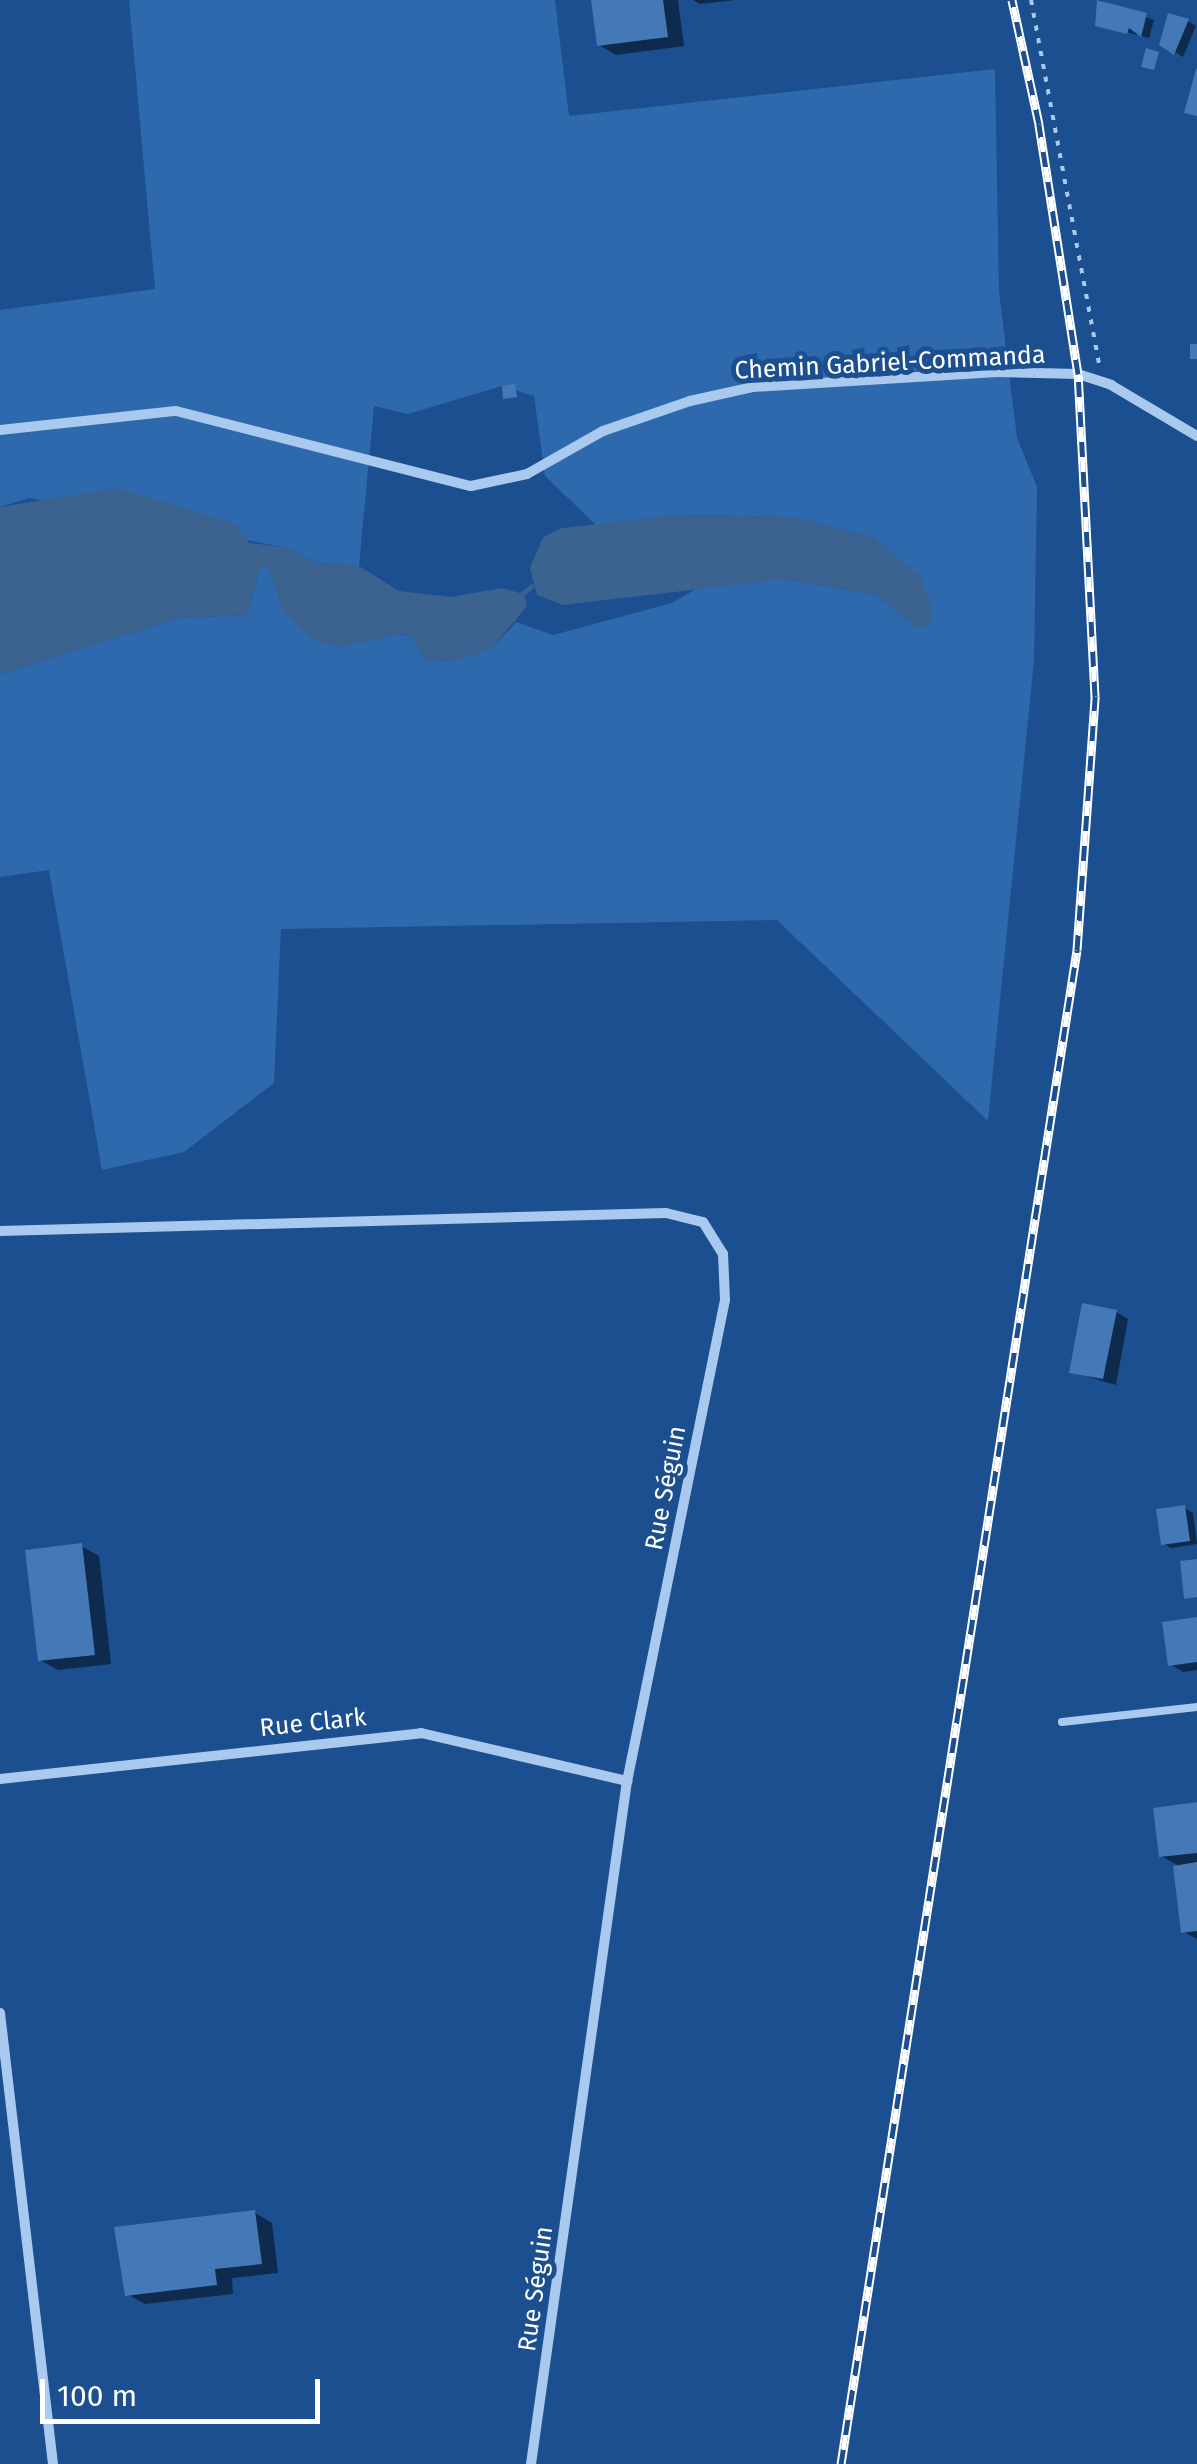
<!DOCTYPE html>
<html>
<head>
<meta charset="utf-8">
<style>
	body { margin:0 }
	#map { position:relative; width:1197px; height:2464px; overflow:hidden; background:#1b4f8f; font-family:"Fira Sans",sans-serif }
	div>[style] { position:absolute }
	.green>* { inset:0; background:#2e69ad }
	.water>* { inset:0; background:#3c6290 }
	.shadow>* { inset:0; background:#0007 }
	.stream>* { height:5px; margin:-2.5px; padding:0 2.5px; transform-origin:2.5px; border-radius:2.5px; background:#3c6290 }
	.building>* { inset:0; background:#4478b7 }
	.path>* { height:4px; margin-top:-2px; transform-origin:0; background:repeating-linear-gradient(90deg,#a9c9ee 0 5px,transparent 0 13px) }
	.lane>* { height:8px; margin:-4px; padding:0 4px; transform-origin:4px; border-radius:4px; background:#a9c9ee }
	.street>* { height:10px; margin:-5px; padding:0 5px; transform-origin:5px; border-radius:5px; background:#a9c9ee }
	.rail>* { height:9px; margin-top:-4.5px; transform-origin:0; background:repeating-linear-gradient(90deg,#1b4f8f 0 15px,#fff 0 30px); box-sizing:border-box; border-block:2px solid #fff }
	span { translate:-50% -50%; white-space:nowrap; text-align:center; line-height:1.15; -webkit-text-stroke:10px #1b4f8f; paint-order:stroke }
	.street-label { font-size:25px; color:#fff }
	.scale { position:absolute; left:40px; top:2379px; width:280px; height:45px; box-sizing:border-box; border:5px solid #fff; border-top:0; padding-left:12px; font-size:30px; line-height:35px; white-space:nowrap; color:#fff; -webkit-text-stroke:8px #1b4f8f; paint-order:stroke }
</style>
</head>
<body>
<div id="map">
	<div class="green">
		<i style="clip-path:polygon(129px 0,555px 0,569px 116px,995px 69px,999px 291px,1017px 438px,1037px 487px,1034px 661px,988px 1121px,777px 920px,281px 929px,274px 1083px,184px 1152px,102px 1170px,49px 870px,0 877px,0 674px,178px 618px,247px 615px,260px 568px,269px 567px,284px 612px,338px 647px,400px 634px,412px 637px,425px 659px,451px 661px,491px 649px,516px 622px,553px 635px,672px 603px,705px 584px,786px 579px,877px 595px,918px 628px,874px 538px,792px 517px,682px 515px,596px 525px,545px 476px,534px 396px,502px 386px,408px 414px,374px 406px,359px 566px,317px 563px,283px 547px,29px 498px,0 507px,0 310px,155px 289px)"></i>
	</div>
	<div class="water">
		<i style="clip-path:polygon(117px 488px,236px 524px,249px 543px,283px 547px,317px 563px,359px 566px,399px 591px,451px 597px,502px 588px,524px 594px,527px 606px,491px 649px,451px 661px,425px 659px,412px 637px,401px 634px,338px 647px,314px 640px,284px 612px,269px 568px,260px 568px,247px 615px,178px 618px,0 674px,0 507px)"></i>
		<i style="clip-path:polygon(682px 515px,792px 517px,874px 538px,920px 576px,933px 612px,927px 628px,917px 628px,877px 595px,786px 579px,563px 605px,537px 595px,530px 568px,543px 537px,562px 528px)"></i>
	</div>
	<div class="shadow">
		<i style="clip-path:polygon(594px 0,678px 0,684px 46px,616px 55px,599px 45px)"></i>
		<i style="clip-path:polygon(693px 0,735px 0,700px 4px)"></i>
		<i style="clip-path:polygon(1099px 0,1154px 20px,1149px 38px,1096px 24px)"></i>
		<i style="clip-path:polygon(1188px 21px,1196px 26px,1183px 57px,1162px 44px)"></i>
		<i style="clip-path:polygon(1116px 1312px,1128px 1319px,1116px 1385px,1072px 1372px)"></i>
		<i style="clip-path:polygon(1185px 1508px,1193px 1513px,1197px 1544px,1171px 1548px,1163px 1543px)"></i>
		<i style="clip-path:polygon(81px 1546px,99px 1556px,111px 1664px,58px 1670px,40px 1660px)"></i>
		<i style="clip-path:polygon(1197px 1619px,1197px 1670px,1183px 1672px,1170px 1664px)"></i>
		<i style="clip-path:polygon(1197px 1805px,1197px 1939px,1184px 1932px,1181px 1867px,1161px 1856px)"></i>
		<i style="clip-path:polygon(255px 2213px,272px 2223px,278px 2273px,232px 2278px,233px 2294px,145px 2304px,127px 2294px)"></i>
	</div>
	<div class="stream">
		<i style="left:519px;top:596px;width:16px;rotate:-38deg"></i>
	</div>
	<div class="building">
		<i style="clip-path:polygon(591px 0,663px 0,668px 37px,597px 46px)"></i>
		<i style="clip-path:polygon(1097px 0,1147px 13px,1141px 37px,1129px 28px,1127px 34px,1095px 26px)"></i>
		<i style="clip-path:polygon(1168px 13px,1189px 19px,1174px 55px,1159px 45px)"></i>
		<i style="clip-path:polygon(1146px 48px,1159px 52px,1154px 70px,1141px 67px)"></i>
		<i style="clip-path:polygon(1196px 69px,1197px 69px,1197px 116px,1184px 113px)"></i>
		<i style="clip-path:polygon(1190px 344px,1197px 344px,1197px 359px,1190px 359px)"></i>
		<i style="clip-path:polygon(515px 384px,517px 397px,503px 399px,502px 386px)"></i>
		<i style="clip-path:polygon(1082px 1303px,1117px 1310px,1103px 1379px,1069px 1373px)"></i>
		<i style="clip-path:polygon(1185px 1505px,1190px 1541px,1161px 1545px,1156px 1509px)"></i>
		<i style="clip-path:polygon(82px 1543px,95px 1655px,38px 1661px,25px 1550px)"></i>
		<i style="clip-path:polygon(1197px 1559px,1197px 1597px,1184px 1599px,1180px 1561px)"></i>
		<i style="clip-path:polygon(1197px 1617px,1197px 1662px,1168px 1666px,1162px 1622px)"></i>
		<i style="clip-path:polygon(1197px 1802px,1197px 1853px,1159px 1857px,1153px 1808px)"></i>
		<i style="clip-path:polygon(1197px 1862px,1197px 1931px,1181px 1933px,1173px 1866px)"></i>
		<i style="clip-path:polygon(255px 2210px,262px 2264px,215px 2269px,217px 2285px,125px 2296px,114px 2227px)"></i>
	</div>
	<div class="path">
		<i style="left:1031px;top:0;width:374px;rotate:79.4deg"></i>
	</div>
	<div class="lane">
		<i style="left:1062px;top:1722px;width:136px;rotate:-6.3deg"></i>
	</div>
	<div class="street">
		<i style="left:0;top:430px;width:177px;rotate:-6.2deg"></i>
		<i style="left:176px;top:411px;width:304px;rotate:14.3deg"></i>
		<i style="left:471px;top:486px;width:57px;rotate:-12.1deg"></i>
		<i style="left:527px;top:474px;width:87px;rotate:-29.5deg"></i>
		<i style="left:603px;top:431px;width:92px;rotate:-19deg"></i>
		<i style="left:690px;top:401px;width:65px;rotate:-12.5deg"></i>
		<i style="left:753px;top:387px;width:245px;rotate:-3.5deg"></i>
		<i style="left:998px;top:372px;width:80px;rotate:1.4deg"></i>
		<i style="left:1078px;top:374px;width:35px;rotate:18deg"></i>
		<i style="left:1111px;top:385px;width:100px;rotate:30.7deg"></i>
		<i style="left:0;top:1231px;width:666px;rotate:-1.55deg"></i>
		<i style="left:666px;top:1213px;width:38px;rotate:14deg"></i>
		<i style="left:703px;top:1222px;width:38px;rotate:58deg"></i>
		<i style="left:723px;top:1254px;width:46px;rotate:87.5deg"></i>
		<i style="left:725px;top:1300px;width:491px;rotate:101.5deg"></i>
		<i style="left:627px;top:1781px;width:690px;rotate:98deg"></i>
		<i style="left:0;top:1779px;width:424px;rotate:-6.2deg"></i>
		<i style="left:421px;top:1733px;width:212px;rotate:13.1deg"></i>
		<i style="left:0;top:2013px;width:454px;rotate:83.3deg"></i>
	</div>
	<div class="rail">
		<i style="left:841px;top:2464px;width:1532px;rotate:-81.14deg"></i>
		<i style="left:1077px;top:950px;width:255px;rotate:-85.9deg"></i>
		<i style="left:1095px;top:696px;width:322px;rotate:-93deg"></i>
		<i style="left:1078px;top:374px;width:253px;rotate:-98.9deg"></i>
		<i style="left:1039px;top:124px;width:127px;rotate:-102.3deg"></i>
	</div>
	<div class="street-label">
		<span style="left:890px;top:363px;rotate:-3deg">Chemin Gabriel-Commanda</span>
		<span style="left:666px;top:1488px;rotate:-79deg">Rue Séguin</span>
		<span style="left:313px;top:1723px;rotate:-6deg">Rue Clark</span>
		<span style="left:536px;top:2289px;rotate:-82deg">Rue Séguin</span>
	</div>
	<div class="scale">100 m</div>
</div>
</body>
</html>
